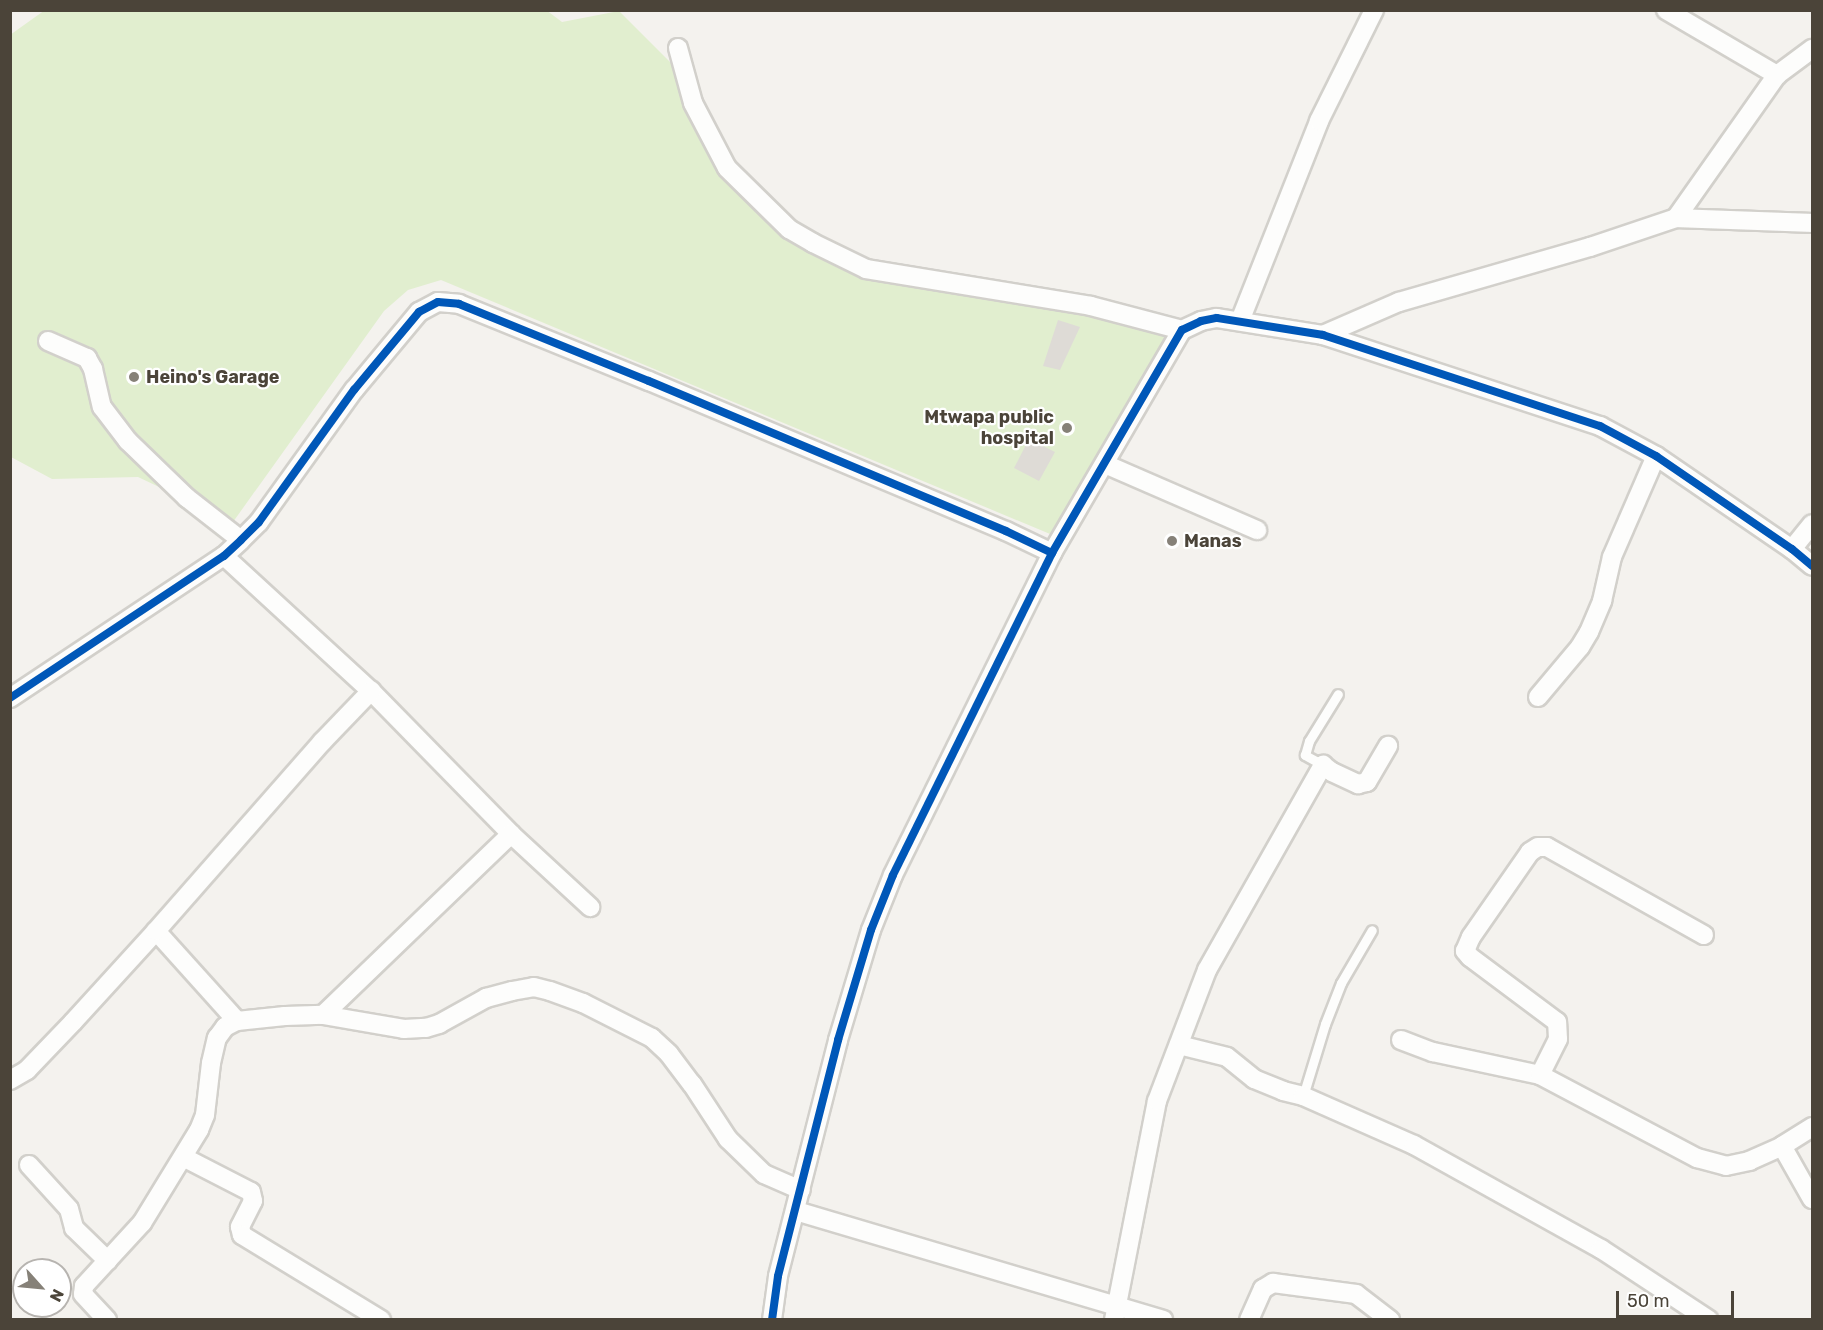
<!DOCTYPE html>
<html>
<head>
<meta charset="utf-8">
<style>
	body { margin:0 }
	#map { position:relative; width:1823px; height:1330px; overflow:hidden; background:#f4f2ee; font-family:Rubik,sans-serif }
	div>[style] { position:absolute }
	.green>* { inset:0; background:#e1eecf }
	.building>* { inset:0; background:#dedbd6 }
	.roads { filter:drop-shadow(2px 0 #d2d0cb) drop-shadow(-2px 0 #d2d0cb) drop-shadow(0 2px #d2d0cb) drop-shadow(0 -2px #d2d0cb) }
	.lane>* { height:9px; margin:-4.5px; padding:0 4.5px; transform-origin:4.5px; border-radius:4.5px; background:#fdfdfc }
	.street>* { height:18px; margin:-9px; padding:0 9px; transform-origin:9px; border-radius:9px; background:#fdfdfc }
	.cycleway>* { height:8px; margin:-4px; padding:0 4px; transform-origin:4px; border-radius:4px; background:#0057b8 }
	.dots>* { width:16px; height:16px; translate:-50% -50%; box-sizing:border-box; border:3px solid #fff; border-radius:50% }
	span { translate:-50% -50%; white-space:nowrap; text-align:center; line-height:1.15; -webkit-text-stroke:4.5px #fff; paint-order:stroke }
	.poi-label { font-size:18px; color:#4b4439; font-weight:700 }
	.left { translate:0 -50%; text-align:left }
	.right { translate:-100% -50%; text-align:right }
	.frame { position:absolute; inset:0; border:12px solid #4b4439; pointer-events:none }
	.north { position:absolute; left:12px; top:1258px; width:60px; height:60px; box-sizing:border-box; background:#fff; border:2px solid #b7b4b0; border-radius:50%; rotate:117deg; font-size:16px; font-weight:700; line-height:24px; text-align:center; color:#4b4439 }
	.north::after { content:''; display:block; margin:auto; width:21px; height:27px; background:#868178; clip-path:polygon(50% 0,100% 100%,50% 72%,0 100%) }
	.scale { position:absolute; left:1616px; top:1291px; width:118px; height:27px; box-sizing:border-box; border:3px solid #4b4439; border-top:0; padding-left:8px; font-size:18px; line-height:21px; white-space:nowrap; color:#4b4439; -webkit-text-stroke:4px #fff; paint-order:stroke }
</style>
</head>
<body>
<div id="map">
	<div class="green">
		<i style="clip-path:polygon(45px 10px,546px 10px,562px 22px,619px 11px,677px 69px,704px 136px,815px 252px,1172px 330px,1062px 539px,441px 280px,408px 290px,384px 311px,233px 522px,138px 477px,52px 479px,11px 457px,10px 35px)"></i>
	</div>
	<div class="building">
		<i style="clip-path:polygon(1058px 320px,1080px 327px,1060px 370px,1043px 366px)"></i>
		<i style="clip-path:polygon(1029px 439px,1055px 452px,1039px 481px,1014px 468px)"></i>
	</div>
	<div class="roads">
		<div class="lane">
			<i style="left:1323px;top:765px;width:21px;rotate:-151deg"></i>
			<i style="left:1305px;top:755px;width:15px;rotate:-74deg"></i>
			<i style="left:1309px;top:741px;width:55px;rotate:-58.3deg"></i>
			<i style="left:1303px;top:1096px;width:75px;rotate:-73deg"></i>
			<i style="left:1325px;top:1024px;width:44px;rotate:-68.7deg"></i>
			<i style="left:1341px;top:983px;width:61px;rotate:-59.7deg"></i>
		</div>
		<div class="street">
			<i style="left:1666px;top:10px;width:129px;rotate:30.4deg"></i>
			<i style="left:678px;top:48px;width:57px;rotate:74.7deg"></i>
			<i style="left:693px;top:103px;width:73px;rotate:62.4deg"></i>
			<i style="left:727px;top:168px;width:87px;rotate:44.5deg"></i>
			<i style="left:789px;top:229px;width:28px;rotate:30deg"></i>
			<i style="left:813px;top:243px;width:59px;rotate:26.1deg"></i>
			<i style="left:866px;top:269px;width:228px;rotate:9.3deg"></i>
			<i style="left:1091px;top:306px;width:94px;rotate:14.8deg"></i>
			<i style="left:1676px;top:218px;width:136px;rotate:2.1deg"></i>
			<i style="left:1240px;top:321px;width:215px;rotate:-68.4deg"></i>
			<i style="left:1319px;top:121px;width:124px;rotate:-63.6deg"></i>
			<i style="left:1323px;top:335px;width:83px;rotate:-23.5deg"></i>
			<i style="left:1399px;top:302px;width:199px;rotate:-16.1deg"></i>
			<i style="left:1590px;top:247px;width:91px;rotate:-18.6deg"></i>
			<i style="left:1676px;top:218px;width:175px;rotate:-54.8deg"></i>
			<i style="left:1777px;top:75px;width:44px;rotate:-36.6deg"></i>
			<i style="left:48px;top:341px;width:43px;rotate:23.6deg"></i>
			<i style="left:87px;top:358px;width:13px;rotate:61deg"></i>
			<i style="left:93px;top:369px;width:39px;rotate:77deg"></i>
			<i style="left:102px;top:407px;width:43px;rotate:52.6deg"></i>
			<i style="left:128px;top:441px;width:82px;rotate:44deg"></i>
			<i style="left:187px;top:498px;width:68px;rotate:37.9deg"></i>
			<i style="left:1105px;top:464px;width:166px;rotate:23.5deg"></i>
			<i style="left:1792px;top:549px;width:32px;rotate:-51deg"></i>
			<i style="left:224px;top:556px;width:200px;rotate:42.6deg"></i>
			<i style="left:371px;top:691px;width:200px;rotate:45.6deg"></i>
			<i style="left:511px;top:834px;width:108px;rotate:42.7deg"></i>
			<i style="left:1538px;top:697px;width:65px;rotate:-50deg"></i>
			<i style="left:1580px;top:647px;width:17px;rotate:-59deg"></i>
			<i style="left:1589px;top:632px;width:34px;rotate:-67deg"></i>
			<i style="left:1602px;top:601px;width:45px;rotate:-77.2deg"></i>
			<i style="left:1612px;top:557px;width:110px;rotate:-66.5deg"></i>
			<i style="left:10px;top:698px;width:257px;rotate:-33.6deg"></i>
			<i style="left:224px;top:556px;width:23px;rotate:-43deg"></i>
			<i style="left:241px;top:540px;width:25px;rotate:-45deg"></i>
			<i style="left:259px;top:522px;width:163px;rotate:-54.3deg"></i>
			<i style="left:354px;top:390px;width:102px;rotate:-50.2deg"></i>
			<i style="left:419px;top:312px;width:21px;rotate:-28deg"></i>
			<i style="left:438px;top:302px;width:21px;rotate:5deg"></i>
			<i style="left:459px;top:304px;width:205px;rotate:22.1deg"></i>
			<i style="left:649px;top:381px;width:387px;rotate:22.8deg"></i>
			<i style="left:1006px;top:531px;width:51px;rotate:25.6deg"></i>
			<i style="left:156px;top:931px;width:121px;rotate:48deg"></i>
			<i style="left:323px;top:1015px;width:261px;rotate:-43.9deg"></i>
			<i style="left:1401px;top:1040px;width:34px;rotate:21deg"></i>
			<i style="left:1433px;top:1052px;width:109px;rotate:12.1deg"></i>
			<i style="left:1540px;top:1075px;width:178px;rotate:27.9deg"></i>
			<i style="left:1697px;top:1158px;width:30px;rotate:15deg"></i>
			<i style="left:1726px;top:1166px;width:24px;rotate:-12deg"></i>
			<i style="left:1749px;top:1161px;width:36px;rotate:-24deg"></i>
			<i style="left:1782px;top:1146px;width:61px;rotate:60.5deg"></i>
			<i style="left:1179px;top:1045px;width:49px;rotate:14deg"></i>
			<i style="left:1227px;top:1057px;width:35px;rotate:39deg"></i>
			<i style="left:1254px;top:1079px;width:31px;rotate:22deg"></i>
			<i style="left:1283px;top:1091px;width:21px;rotate:14deg"></i>
			<i style="left:1303px;top:1096px;width:121px;rotate:23.8deg"></i>
			<i style="left:1414px;top:1145px;width:214px;rotate:29.1deg"></i>
			<i style="left:1601px;top:1249px;width:129px;rotate:33.3deg"></i>
			<i style="left:1540px;top:1075px;width:40px;rotate:-63.4deg"></i>
			<i style="left:1558px;top:1039px;width:17px;rotate:-93deg"></i>
			<i style="left:1557px;top:1022px;width:109px;rotate:-143.2deg"></i>
			<i style="left:1470px;top:957px;width:8px;rotate:-130deg"></i>
			<i style="left:1465px;top:951px;width:15px;rotate:-67deg"></i>
			<i style="left:1471px;top:937px;width:103px;rotate:-55.2deg"></i>
			<i style="left:1530px;top:852px;width:9px;rotate:-32deg"></i>
			<i style="left:1538px;top:847px;width:9px"></i>
			<i style="left:1547px;top:847px;width:180px;rotate:29.3deg"></i>
			<i style="left:10px;top:1080px;width:20px;rotate:-30deg"></i>
			<i style="left:27px;top:1070px;width:66px;rotate:-46.2deg"></i>
			<i style="left:73px;top:1022px;width:123px;rotate:-47.6deg"></i>
			<i style="left:156px;top:931px;width:252px;rotate:-48.7deg"></i>
			<i style="left:322px;top:742px;width:71px;rotate:-46.1deg"></i>
			<i style="left:1782px;top:1146px;width:36px;rotate:-32deg"></i>
			<i style="left:183px;top:1157px;width:76px;rotate:27.2deg"></i>
			<i style="left:251px;top:1192px;width:9px;rotate:77deg"></i>
			<i style="left:253px;top:1201px;width:29px;rotate:117deg"></i>
			<i style="left:240px;top:1227px;width:8px;rotate:76deg"></i>
			<i style="left:242px;top:1235px;width:163px;rotate:31.4deg"></i>
			<i style="left:29px;top:1165px;width:59px;rotate:47.7deg"></i>
			<i style="left:69px;top:1209px;width:20px;rotate:75deg"></i>
			<i style="left:74px;top:1228px;width:47px;rotate:44.1deg"></i>
			<i style="left:796px;top:1211px;width:383px;rotate:16.5deg"></i>
			<i style="left:107px;top:1320px;width:35px;rotate:-133deg"></i>
			<i style="left:83px;top:1294px;width:8px;rotate:-83deg"></i>
			<i style="left:84px;top:1286px;width:86px;rotate:-47.4deg"></i>
			<i style="left:142px;top:1223px;width:109px;rotate:-58.5deg"></i>
			<i style="left:199px;top:1130px;width:16px;rotate:-68deg"></i>
			<i style="left:205px;top:1115px;width:52px;rotate:-83.4deg"></i>
			<i style="left:211px;top:1063px;width:26px;rotate:-77deg"></i>
			<i style="left:217px;top:1038px;width:14px;rotate:-54deg"></i>
			<i style="left:225px;top:1027px;width:13px;rotate:-27deg"></i>
			<i style="left:237px;top:1021px;width:48px;rotate:-5.9deg"></i>
			<i style="left:285px;top:1016px;width:38px;rotate:-2deg"></i>
			<i style="left:323px;top:1015px;width:82px;rotate:9.8deg"></i>
			<i style="left:404px;top:1029px;width:22px;rotate:-3deg"></i>
			<i style="left:426px;top:1028px;width:14px;rotate:-17deg"></i>
			<i style="left:439px;top:1024px;width:54px;rotate:-29deg"></i>
			<i style="left:486px;top:998px;width:27px;rotate:-15deg"></i>
			<i style="left:512px;top:991px;width:22px;rotate:-10deg"></i>
			<i style="left:534px;top:987px;width:16px;rotate:14deg"></i>
			<i style="left:550px;top:991px;width:35px;rotate:20deg"></i>
			<i style="left:583px;top:1003px;width:77px;rotate:26.9deg"></i>
			<i style="left:652px;top:1038px;width:23px;rotate:43deg"></i>
			<i style="left:669px;top:1054px;width:38px;rotate:53deg"></i>
			<i style="left:692px;top:1084px;width:66px;rotate:56.8deg"></i>
			<i style="left:728px;top:1139px;width:50px;rotate:44.2deg"></i>
			<i style="left:764px;top:1174px;width:40px;rotate:23.4deg"></i>
			<i style="left:772px;top:1320px;width:44px;rotate:-82.2deg"></i>
			<i style="left:778px;top:1276px;width:244px;rotate:-75.7deg"></i>
			<i style="left:838px;top:1040px;width:115px;rotate:-73.3deg"></i>
			<i style="left:871px;top:930px;width:59px;rotate:-68.2deg"></i>
			<i style="left:893px;top:875px;width:359px;rotate:-63.7deg"></i>
			<i style="left:1052px;top:553px;width:258px;rotate:-59.8deg"></i>
			<i style="left:1182px;top:330px;width:21px;rotate:-25deg"></i>
			<i style="left:1201px;top:321px;width:16px;rotate:-11deg"></i>
			<i style="left:1217px;top:318px;width:107px;rotate:9.1deg"></i>
			<i style="left:1323px;top:335px;width:292px;rotate:18.2deg"></i>
			<i style="left:1600px;top:426px;width:64px;rotate:28.2deg"></i>
			<i style="left:1656px;top:456px;width:165px;rotate:34.4deg"></i>
			<i style="left:1792px;top:549px;width:26px;rotate:40deg"></i>
			<i style="left:1114px;top:1320px;width:223px;rotate:-78.9deg"></i>
			<i style="left:1157px;top:1101px;width:140px;rotate:-69.1deg"></i>
			<i style="left:1207px;top:970px;width:236px;rotate:-60.5deg"></i>
			<i style="left:1323px;top:765px;width:11px;rotate:38deg"></i>
			<i style="left:1332px;top:772px;width:29px;rotate:25deg"></i>
			<i style="left:1358px;top:784px;width:9px;rotate:-13deg"></i>
			<i style="left:1367px;top:782px;width:42px;rotate:-59.7deg"></i>
			<i style="left:1249px;top:1320px;width:34px;rotate:-66deg"></i>
			<i style="left:1263px;top:1289px;width:12px;rotate:-31deg"></i>
			<i style="left:1273px;top:1283px;width:84px;rotate:7.5deg"></i>
			<i style="left:1356px;top:1294px;width:43px;rotate:37.4deg"></i>
		</div>
	</div>
	<div class="cycleway">
		<i style="left:10px;top:698px;width:257px;rotate:-33.6deg"></i>
		<i style="left:224px;top:556px;width:23px;rotate:-43deg"></i>
		<i style="left:241px;top:540px;width:25px;rotate:-45deg"></i>
		<i style="left:259px;top:522px;width:163px;rotate:-54.3deg"></i>
		<i style="left:354px;top:390px;width:102px;rotate:-50.2deg"></i>
		<i style="left:419px;top:312px;width:21px;rotate:-28deg"></i>
		<i style="left:438px;top:302px;width:21px;rotate:5deg"></i>
		<i style="left:459px;top:304px;width:205px;rotate:22.1deg"></i>
		<i style="left:649px;top:381px;width:387px;rotate:22.8deg"></i>
		<i style="left:1006px;top:531px;width:51px;rotate:25.6deg"></i>
		<i style="left:772px;top:1320px;width:44px;rotate:-82.2deg"></i>
		<i style="left:778px;top:1276px;width:244px;rotate:-75.7deg"></i>
		<i style="left:838px;top:1040px;width:115px;rotate:-73.3deg"></i>
		<i style="left:871px;top:930px;width:59px;rotate:-68.2deg"></i>
		<i style="left:893px;top:875px;width:359px;rotate:-63.7deg"></i>
		<i style="left:1052px;top:553px;width:258px;rotate:-59.8deg"></i>
		<i style="left:1182px;top:330px;width:21px;rotate:-25deg"></i>
		<i style="left:1201px;top:321px;width:16px;rotate:-11deg"></i>
		<i style="left:1217px;top:318px;width:107px;rotate:9.1deg"></i>
		<i style="left:1323px;top:335px;width:292px;rotate:18.2deg"></i>
		<i style="left:1600px;top:426px;width:64px;rotate:28.2deg"></i>
		<i style="left:1656px;top:456px;width:165px;rotate:34.4deg"></i>
		<i style="left:1792px;top:549px;width:26px;rotate:40deg"></i>
	</div>
	<div class="dots">
		<i style="left:134px;top:377px;background:#868178"></i>
		<i style="left:1067px;top:428px;background:#868178"></i>
		<i style="left:1172px;top:541px;background:#868178"></i>
	</div>
	<div class="poi-label">
		<span class="left" style="left:146px;top:377px">Heino's Garage</span>
		<span class="right" style="left:1054px;top:428px">Mtwapa public<br>hospital</span>
		<span class="left" style="left:1184px;top:541px">Manas</span>
	</div>
	<div class="frame"></div>
	<div class="north">N</div>
	<div class="scale">50 m</div>
</div>
</body>
</html>
